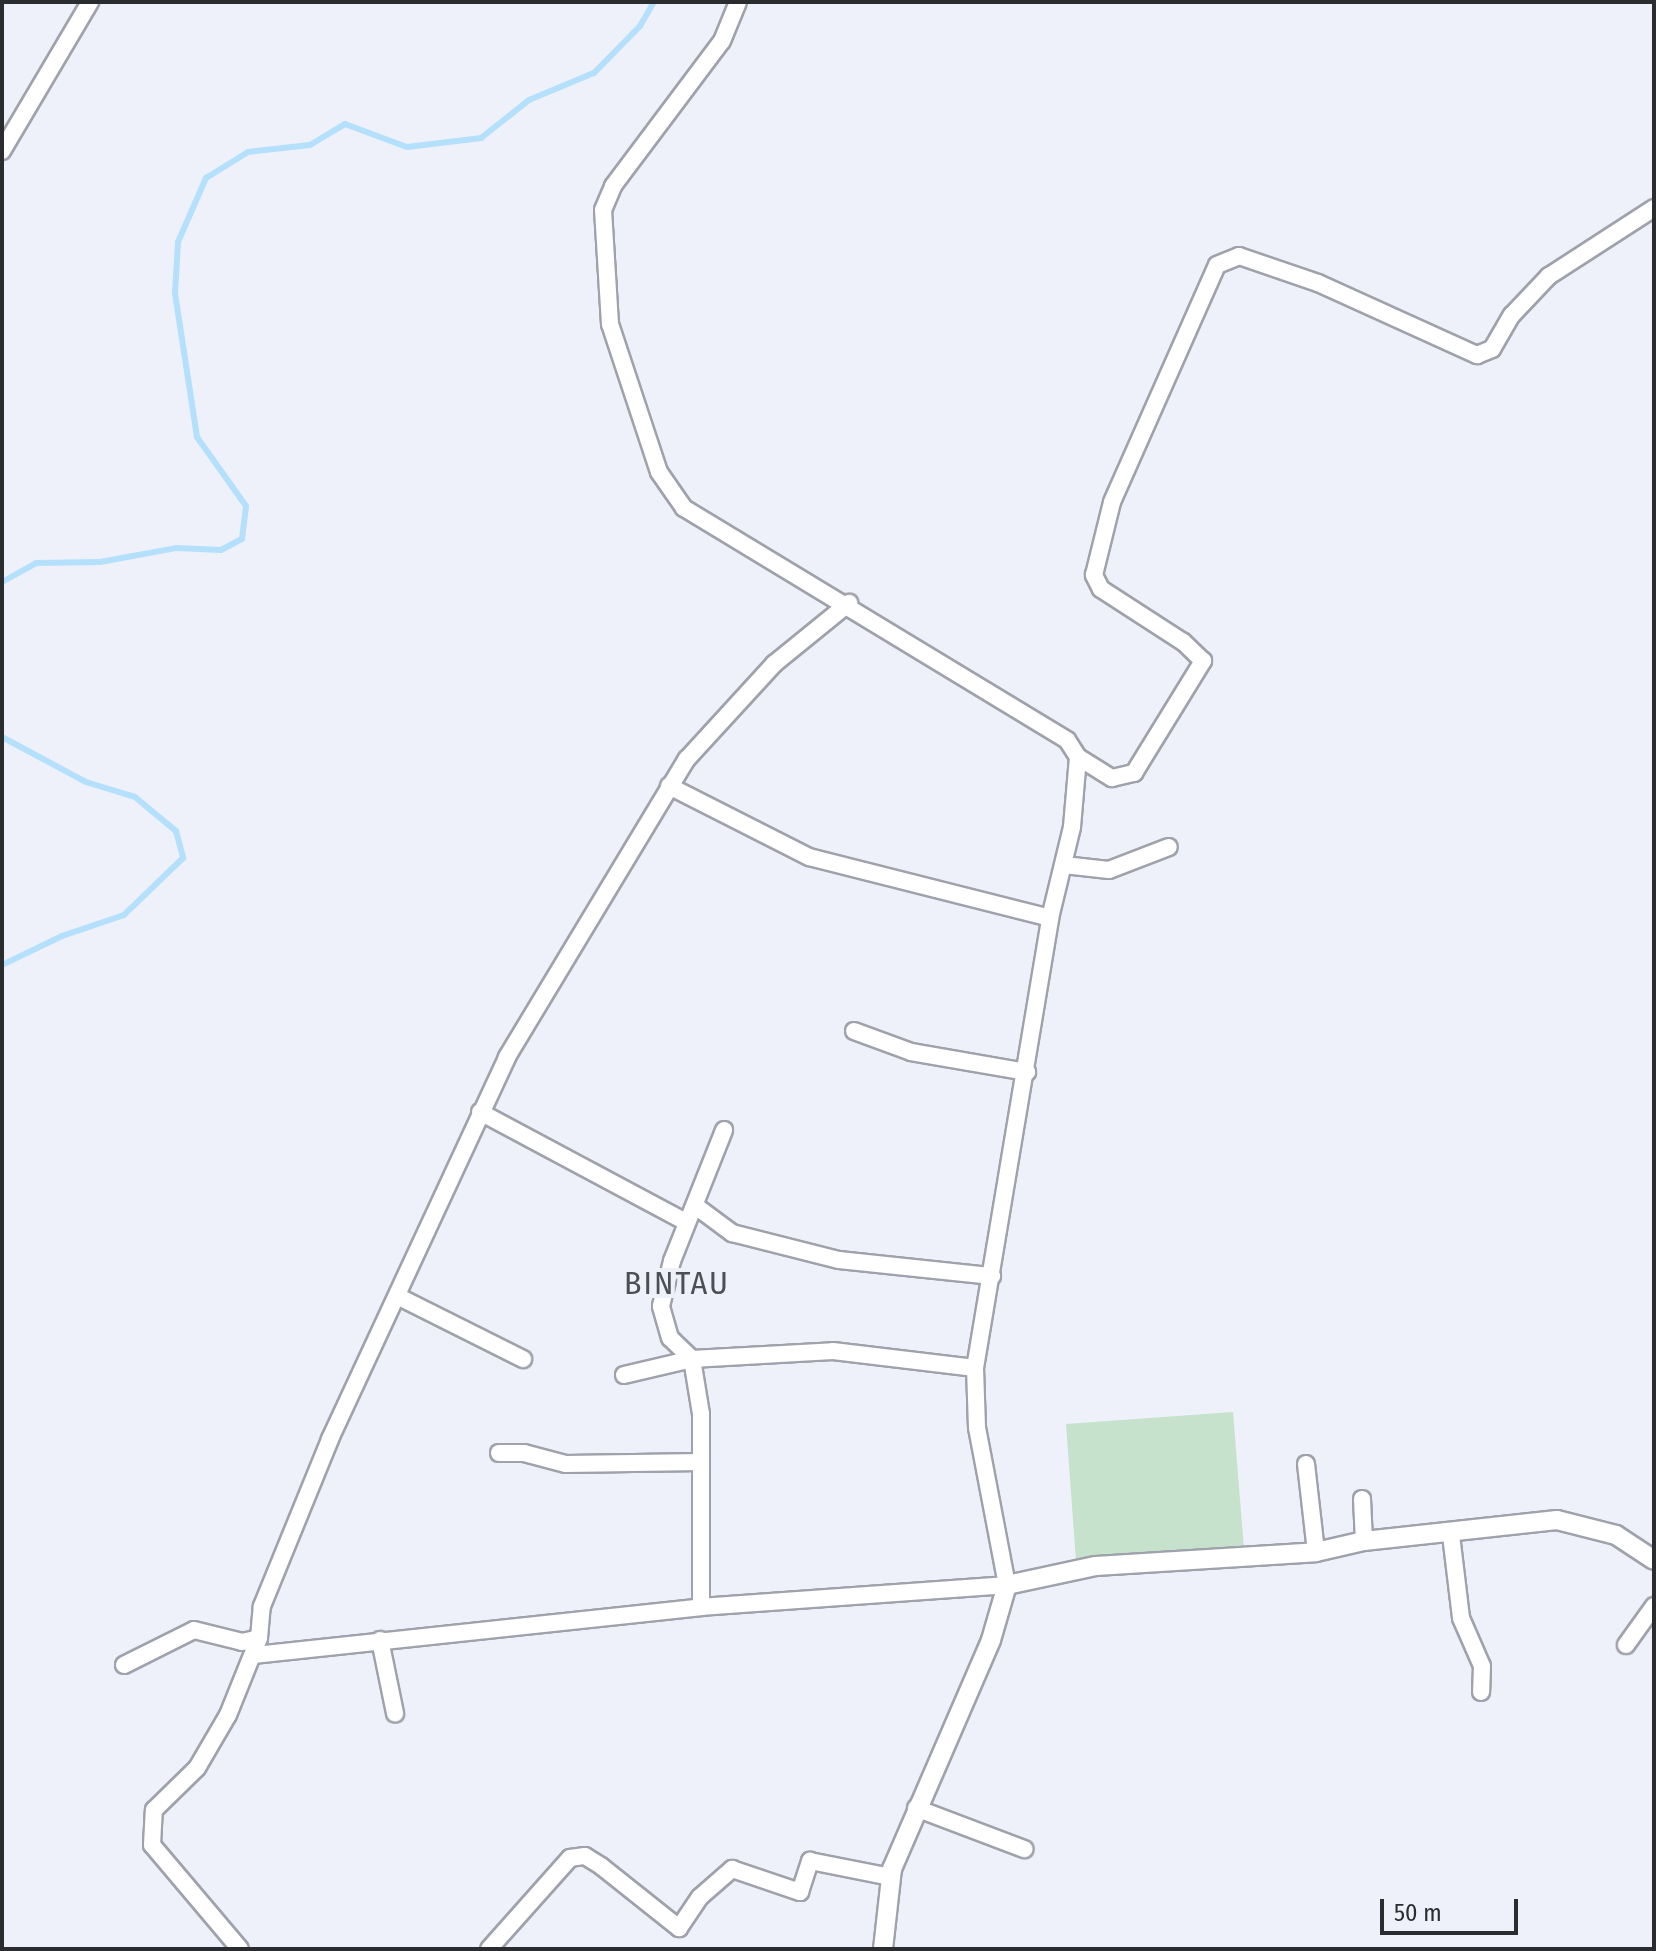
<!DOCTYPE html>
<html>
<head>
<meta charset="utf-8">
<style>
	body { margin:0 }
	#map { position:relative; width:1656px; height:1951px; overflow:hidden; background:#eef1fa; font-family:"Fira Sans Condensed",sans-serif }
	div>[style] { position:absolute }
	.green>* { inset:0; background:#c7e2cc }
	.stream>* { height:6px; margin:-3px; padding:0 3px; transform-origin:3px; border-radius:3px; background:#b4e0fb }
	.roads { filter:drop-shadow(2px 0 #9fa2ab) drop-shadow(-2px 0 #9fa2ab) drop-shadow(0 2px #9fa2ab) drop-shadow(0 -2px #9fa2ab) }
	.minor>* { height:16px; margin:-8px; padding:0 8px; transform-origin:8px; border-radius:8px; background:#fff }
	.tertiary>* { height:18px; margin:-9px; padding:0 9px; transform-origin:9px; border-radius:9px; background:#fff }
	span { translate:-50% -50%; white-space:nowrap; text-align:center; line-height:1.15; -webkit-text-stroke:8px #eef1fa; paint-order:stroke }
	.quarter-label { font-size:32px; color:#4d4f57; letter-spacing:2px }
	.frame { position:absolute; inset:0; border:4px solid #2b2c2f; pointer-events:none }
	.scale { position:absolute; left:1380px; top:1899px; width:138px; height:36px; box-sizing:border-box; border:4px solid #2b2c2f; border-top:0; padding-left:10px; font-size:24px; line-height:28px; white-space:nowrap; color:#2b2c2f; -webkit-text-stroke:6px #eef1fa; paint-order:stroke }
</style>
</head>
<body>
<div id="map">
	<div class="green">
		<i style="clip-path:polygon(1233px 1412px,1244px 1549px,1076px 1561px,1066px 1424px)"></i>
	</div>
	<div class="stream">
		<i style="left:2px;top:582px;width:39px;rotate:-29deg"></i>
		<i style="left:36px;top:563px;width:64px;rotate:-0.9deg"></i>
		<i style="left:100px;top:562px;width:77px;rotate:-10.4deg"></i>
		<i style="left:176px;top:548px;width:45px;rotate:2.5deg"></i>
		<i style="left:221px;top:550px;width:24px;rotate:-28deg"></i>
		<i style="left:242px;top:539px;width:33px;rotate:-83deg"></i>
		<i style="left:246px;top:506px;width:85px;rotate:-125.4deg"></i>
		<i style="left:197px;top:437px;width:146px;rotate:-98.7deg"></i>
		<i style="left:175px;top:293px;width:51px;rotate:-86.6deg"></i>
		<i style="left:178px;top:242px;width:70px;rotate:-66.4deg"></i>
		<i style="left:206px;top:178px;width:49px;rotate:-31.8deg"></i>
		<i style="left:248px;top:152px;width:62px;rotate:-6.4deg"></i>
		<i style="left:310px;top:145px;width:41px;rotate:-31deg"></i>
		<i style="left:345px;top:124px;width:66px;rotate:20.4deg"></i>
		<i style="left:407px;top:147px;width:75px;rotate:-6.9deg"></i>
		<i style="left:481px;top:138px;width:61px;rotate:-38.4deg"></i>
		<i style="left:529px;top:100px;width:70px;rotate:-22.6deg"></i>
		<i style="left:594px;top:73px;width:66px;rotate:-45.6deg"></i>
		<i style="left:640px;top:26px;width:28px;rotate:-60deg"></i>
		<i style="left:2px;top:737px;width:95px;rotate:28.2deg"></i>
		<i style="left:86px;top:782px;width:51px;rotate:17deg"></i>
		<i style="left:135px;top:797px;width:53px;rotate:39.7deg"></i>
		<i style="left:176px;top:831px;width:28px;rotate:75deg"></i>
		<i style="left:183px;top:858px;width:82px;rotate:136deg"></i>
		<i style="left:124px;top:915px;width:65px;rotate:161.3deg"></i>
		<i style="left:62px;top:936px;width:67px;rotate:154.2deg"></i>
	</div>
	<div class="roads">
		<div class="minor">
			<i style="left:2px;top:151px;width:173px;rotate:-59.4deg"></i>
			<i style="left:1078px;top:757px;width:40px;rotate:32deg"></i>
			<i style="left:1112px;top:778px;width:23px;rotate:-13deg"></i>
			<i style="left:1134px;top:773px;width:132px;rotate:-58.4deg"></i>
			<i style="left:1203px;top:661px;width:28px;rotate:-136deg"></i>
			<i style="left:1183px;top:642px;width:98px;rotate:-147.1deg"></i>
			<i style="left:1101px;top:589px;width:16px;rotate:-117deg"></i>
			<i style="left:1094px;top:575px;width:75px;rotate:-76.1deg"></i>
			<i style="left:1112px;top:502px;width:259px;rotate:-66.1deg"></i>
			<i style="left:1217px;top:265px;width:24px;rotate:-22deg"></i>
			<i style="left:1239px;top:256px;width:83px;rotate:18.9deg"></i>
			<i style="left:1318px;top:283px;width:175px;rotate:24.4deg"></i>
			<i style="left:1477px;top:355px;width:16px;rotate:-22deg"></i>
			<i style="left:1492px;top:349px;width:39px;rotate:-60deg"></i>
			<i style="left:1512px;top:315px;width:54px;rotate:-46.5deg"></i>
			<i style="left:1549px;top:276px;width:125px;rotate:-32.9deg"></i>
			<i style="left:669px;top:786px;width:157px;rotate:26.9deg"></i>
			<i style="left:809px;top:857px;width:249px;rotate:14.2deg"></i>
			<i style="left:1064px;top:865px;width:45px;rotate:6.3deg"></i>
			<i style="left:1109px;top:870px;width:64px;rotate:-21deg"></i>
			<i style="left:854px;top:1031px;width:61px;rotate:20.2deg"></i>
			<i style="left:911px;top:1052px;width:118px;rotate:9.8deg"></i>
			<i style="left:480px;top:1112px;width:234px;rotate:28.1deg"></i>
			<i style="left:697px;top:1207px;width:44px;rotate:36.6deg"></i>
			<i style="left:732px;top:1233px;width:110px;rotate:14.2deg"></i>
			<i style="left:839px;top:1260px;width:154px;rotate:6deg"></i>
			<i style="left:397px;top:1296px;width:141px;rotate:26.6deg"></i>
			<i style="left:624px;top:1375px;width:70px;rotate:-13.2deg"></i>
			<i style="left:692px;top:1359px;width:141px;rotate:-3.2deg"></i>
			<i style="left:833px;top:1351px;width:143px;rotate:6.8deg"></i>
			<i style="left:499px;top:1453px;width:25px"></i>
			<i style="left:524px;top:1453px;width:43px;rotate:14.7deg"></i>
			<i style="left:566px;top:1464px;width:135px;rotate:-0.8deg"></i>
			<i style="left:1306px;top:1464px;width:89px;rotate:83.5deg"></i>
			<i style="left:1362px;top:1499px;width:42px;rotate:87.3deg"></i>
			<i style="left:1451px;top:1535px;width:84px;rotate:83.1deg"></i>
			<i style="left:1461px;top:1618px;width:52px;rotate:66.4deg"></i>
			<i style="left:1482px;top:1666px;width:26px;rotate:92deg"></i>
			<i style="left:701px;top:1607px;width:193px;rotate:-90deg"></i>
			<i style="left:701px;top:1414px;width:56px;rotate:-99.3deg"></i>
			<i style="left:692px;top:1359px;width:30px;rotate:-136deg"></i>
			<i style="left:670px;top:1338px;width:33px;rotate:-106deg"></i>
			<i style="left:661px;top:1306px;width:46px;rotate:-76.3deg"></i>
			<i style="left:672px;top:1261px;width:141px;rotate:-68.3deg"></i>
			<i style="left:380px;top:1640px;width:75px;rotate:78.4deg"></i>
			<i style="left:1626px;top:1645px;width:48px;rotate:-54.3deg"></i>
			<i style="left:254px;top:1655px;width:450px;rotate:-6.1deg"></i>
			<i style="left:701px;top:1607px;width:307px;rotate:-4.1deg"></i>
			<i style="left:1007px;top:1585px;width:160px;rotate:-100.8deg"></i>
			<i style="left:977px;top:1428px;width:60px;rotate:-91.9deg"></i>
			<i style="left:975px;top:1368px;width:456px;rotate:-80.5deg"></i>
			<i style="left:1050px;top:918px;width:94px;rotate:-76.4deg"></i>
			<i style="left:1072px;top:827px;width:70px;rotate:-85.1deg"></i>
			<i style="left:1078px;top:757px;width:20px;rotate:-123deg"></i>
			<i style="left:1067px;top:740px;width:448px;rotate:-148.8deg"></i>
			<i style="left:684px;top:508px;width:44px;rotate:-124.8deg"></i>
			<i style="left:659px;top:472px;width:156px;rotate:-108.3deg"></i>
			<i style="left:610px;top:324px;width:114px;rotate:-93.5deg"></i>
			<i style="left:603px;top:210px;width:26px;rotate:-67deg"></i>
			<i style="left:613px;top:186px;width:181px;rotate:-53.1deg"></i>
			<i style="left:722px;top:41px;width:42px;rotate:-67.7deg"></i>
			<i style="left:124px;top:1665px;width:78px;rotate:-26.6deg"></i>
			<i style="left:194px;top:1630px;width:49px;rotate:14deg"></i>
			<i style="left:242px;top:1642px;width:17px;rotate:-13deg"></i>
			<i style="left:916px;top:1808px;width:116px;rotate:20.8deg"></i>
			<i style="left:240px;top:1949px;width:136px;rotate:-130.2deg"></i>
			<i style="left:152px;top:1845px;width:35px;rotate:-87deg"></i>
			<i style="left:154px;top:1810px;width:60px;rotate:-44.3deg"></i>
			<i style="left:197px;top:1768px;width:61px;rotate:-59.7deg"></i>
			<i style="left:228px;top:1715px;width:83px;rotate:-68.1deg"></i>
			<i style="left:259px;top:1638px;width:32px;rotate:-85deg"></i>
			<i style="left:262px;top:1606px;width:180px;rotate:-67.8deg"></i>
			<i style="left:330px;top:1439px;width:421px;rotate:-65.1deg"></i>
			<i style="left:507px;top:1057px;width:348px;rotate:-58.9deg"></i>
			<i style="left:687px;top:759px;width:129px;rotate:-47.5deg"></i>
			<i style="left:774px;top:664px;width:97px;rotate:-39.1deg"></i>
			<i style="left:489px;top:1949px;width:122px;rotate:-48.3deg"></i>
			<i style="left:570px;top:1858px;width:15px;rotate:-8deg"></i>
			<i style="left:585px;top:1856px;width:19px;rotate:32deg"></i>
			<i style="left:601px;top:1866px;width:100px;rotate:38.5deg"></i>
			<i style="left:679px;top:1928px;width:37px;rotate:-56deg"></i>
			<i style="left:700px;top:1897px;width:43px;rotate:-41.2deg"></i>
			<i style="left:732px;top:1869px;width:72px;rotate:18.7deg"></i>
			<i style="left:800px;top:1892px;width:33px;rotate:-72deg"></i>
			<i style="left:810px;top:1861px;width:83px;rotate:11.2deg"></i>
		</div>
		<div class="tertiary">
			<i style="left:883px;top:1949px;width:81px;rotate:-83.6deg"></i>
			<i style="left:892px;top:1869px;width:249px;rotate:-66.6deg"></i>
			<i style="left:991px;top:1640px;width:57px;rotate:-73.8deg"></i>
			<i style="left:1007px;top:1585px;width:91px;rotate:-12.1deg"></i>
			<i style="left:1096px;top:1566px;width:220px;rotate:-3.6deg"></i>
			<i style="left:1316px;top:1552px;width:49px;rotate:-12.9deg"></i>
			<i style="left:1364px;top:1541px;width:194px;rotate:-6.2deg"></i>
			<i style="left:1557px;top:1520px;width:61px;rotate:14.3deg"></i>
			<i style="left:1616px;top:1535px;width:45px;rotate:33.3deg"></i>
		</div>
	</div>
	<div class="quarter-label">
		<span style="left:677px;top:1283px">BINTAU</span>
	</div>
	<div class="frame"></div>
	<div class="scale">50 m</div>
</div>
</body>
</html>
